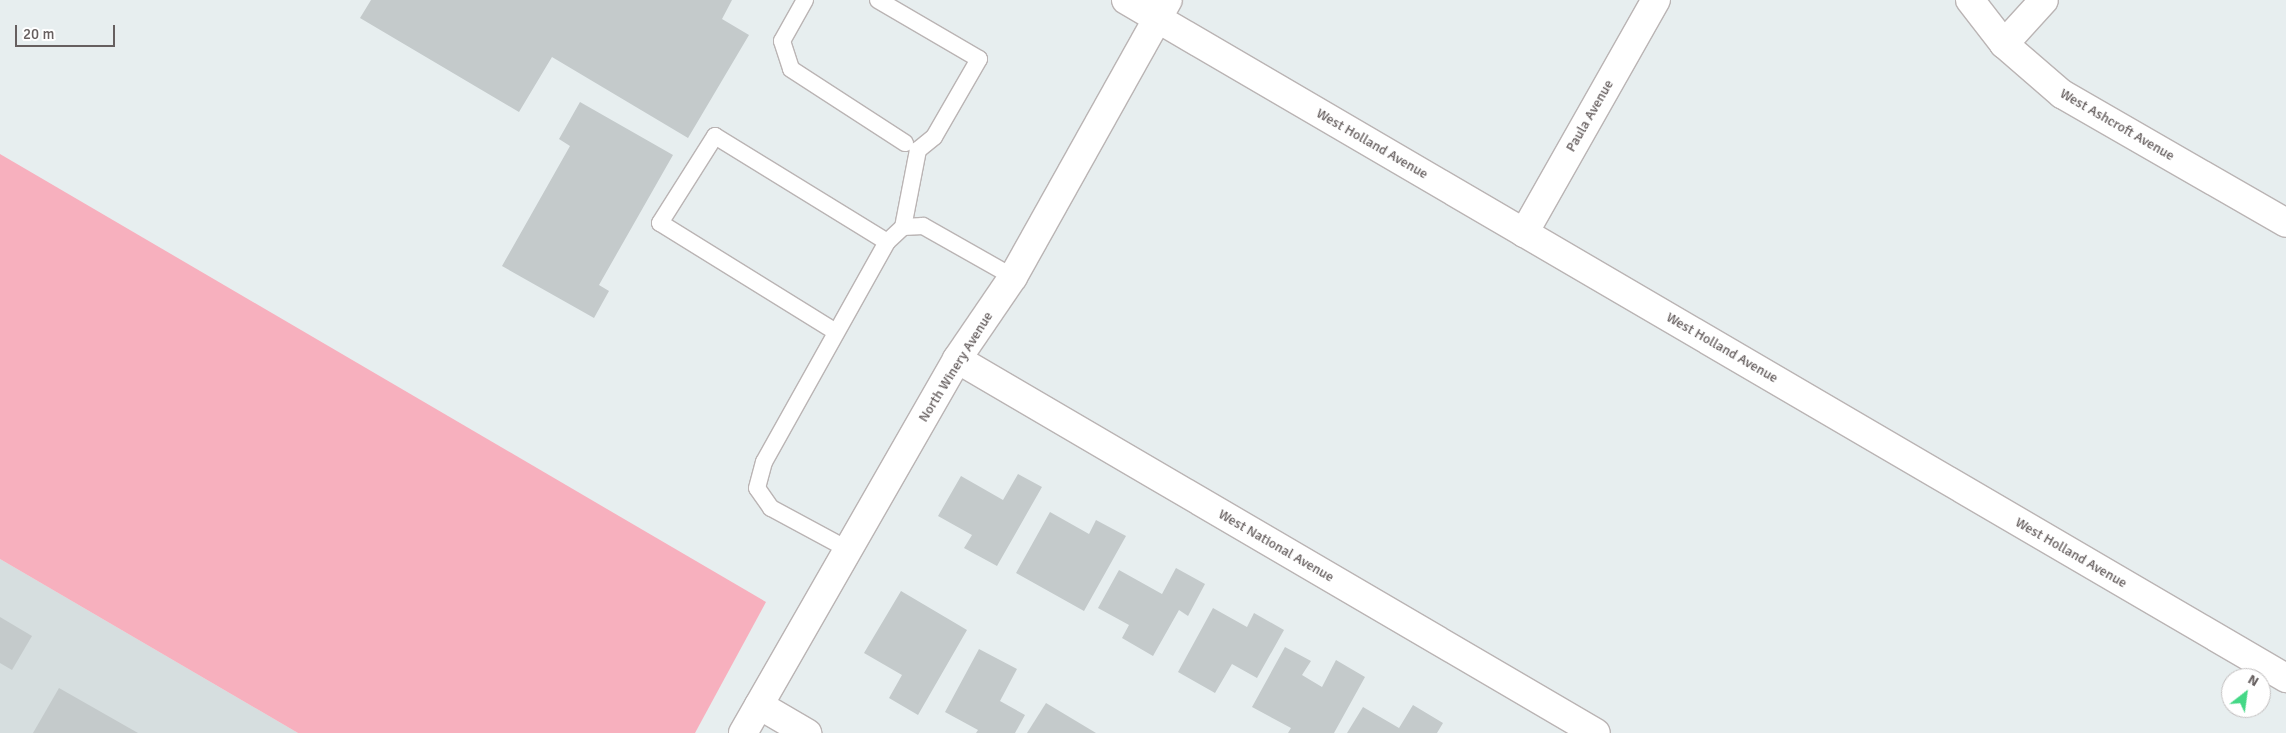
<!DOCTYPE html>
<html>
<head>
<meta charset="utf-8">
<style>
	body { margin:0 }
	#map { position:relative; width:2286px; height:733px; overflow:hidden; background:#e7eeef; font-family:Signika,sans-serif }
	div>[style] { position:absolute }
	.education>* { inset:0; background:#d6dedf }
	.water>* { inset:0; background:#f7b0be }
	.building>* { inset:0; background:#c4cacb }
	.roads { filter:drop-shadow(1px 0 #bab4b4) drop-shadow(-1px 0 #bab4b4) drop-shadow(0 1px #bab4b4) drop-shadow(0 -1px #bab4b4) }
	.lane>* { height:16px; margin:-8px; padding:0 8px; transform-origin:8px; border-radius:8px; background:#fff }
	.street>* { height:28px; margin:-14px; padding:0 14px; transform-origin:14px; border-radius:14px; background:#fff }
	span { translate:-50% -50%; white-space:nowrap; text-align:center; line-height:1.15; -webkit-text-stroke:5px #fff; paint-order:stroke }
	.street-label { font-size:14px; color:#665f5f }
	.north { position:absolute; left:2221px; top:668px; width:50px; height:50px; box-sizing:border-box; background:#fff; border:1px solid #c2bfbf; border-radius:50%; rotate:30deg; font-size:14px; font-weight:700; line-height:20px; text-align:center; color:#665f5f }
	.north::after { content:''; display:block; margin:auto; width:18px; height:22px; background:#44d886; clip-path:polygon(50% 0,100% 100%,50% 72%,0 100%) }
	.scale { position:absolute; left:15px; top:25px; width:100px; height:22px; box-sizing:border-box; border:2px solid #665f5f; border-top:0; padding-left:6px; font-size:15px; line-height:18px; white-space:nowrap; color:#665f5f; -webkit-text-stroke:4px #fff; paint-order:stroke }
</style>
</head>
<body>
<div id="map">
	<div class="education">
		<i style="clip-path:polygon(0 559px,298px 733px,0 733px)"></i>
	</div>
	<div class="water">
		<i style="clip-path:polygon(0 154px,766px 602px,695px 733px,298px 733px,0 559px)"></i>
	</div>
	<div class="building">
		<i style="clip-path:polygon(371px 0,732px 0,722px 19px,749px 35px,688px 138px,552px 57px,519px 112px,360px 18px)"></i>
		<i style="clip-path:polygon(580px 102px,673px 155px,599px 285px,609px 291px,594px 318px,502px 266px,570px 146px,559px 139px)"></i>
		<i style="clip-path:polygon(1018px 474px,1042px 487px,997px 566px,964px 548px,972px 535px,938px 516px,961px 476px,1003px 500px)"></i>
		<i style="clip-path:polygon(1050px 512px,1089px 534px,1096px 520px,1126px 536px,1084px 611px,1016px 573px)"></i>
		<i style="clip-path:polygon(1176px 568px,1205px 584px,1188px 616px,1179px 610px,1153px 656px,1122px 638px,1129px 625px,1098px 608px,1119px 570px,1162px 594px)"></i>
		<i style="clip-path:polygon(901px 591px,967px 630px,918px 715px,889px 698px,902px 675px,864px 653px)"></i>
		<i style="clip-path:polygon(1213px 608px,1247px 627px,1254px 613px,1284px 630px,1257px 678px,1232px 664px,1215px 693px,1178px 672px)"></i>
		<i style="clip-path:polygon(0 617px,32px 636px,12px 670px,0 663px)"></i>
		<i style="clip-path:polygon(1285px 647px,1311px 661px,1302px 675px,1322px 687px,1336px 660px,1365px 677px,1334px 733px,1288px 733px,1291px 728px,1252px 707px)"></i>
		<i style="clip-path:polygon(979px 649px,1017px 669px,1000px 701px,1025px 715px,1015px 733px,976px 733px,978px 730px,945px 712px)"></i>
		<i style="clip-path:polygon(59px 688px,138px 733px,33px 733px)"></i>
		<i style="clip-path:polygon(1046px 703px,1096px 733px,1027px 733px)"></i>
		<i style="clip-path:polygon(1413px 705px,1443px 723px,1437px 733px,1347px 733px,1363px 707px,1399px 728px)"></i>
	</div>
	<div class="roads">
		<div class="lane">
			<i style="left:805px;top:0;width:47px;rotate:119.3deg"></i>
			<i style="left:782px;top:41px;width:29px;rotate:72deg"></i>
			<i style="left:791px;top:69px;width:136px;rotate:33deg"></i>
			<i style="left:878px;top:0;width:117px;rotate:30.3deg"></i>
			<i style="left:979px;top:59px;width:90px;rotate:120deg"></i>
			<i style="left:934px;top:137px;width:21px;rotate:141deg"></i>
			<i style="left:918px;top:150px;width:78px;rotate:101deg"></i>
			<i style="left:836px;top:332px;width:207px;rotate:-148.2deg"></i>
			<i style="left:660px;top:223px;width:103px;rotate:-57.7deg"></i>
			<i style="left:715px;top:136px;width:202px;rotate:31.6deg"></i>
			<i style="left:849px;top:550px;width:89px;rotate:-151.7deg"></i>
			<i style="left:771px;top:508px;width:24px;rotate:-125deg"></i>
			<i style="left:757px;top:488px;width:27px;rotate:-75deg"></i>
			<i style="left:764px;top:462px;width:252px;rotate:-60.8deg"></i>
			<i style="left:887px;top:242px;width:22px;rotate:-43deg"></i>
			<i style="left:903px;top:227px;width:20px;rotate:-3deg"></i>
			<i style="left:923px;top:226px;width:103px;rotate:29.5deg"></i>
		</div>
		<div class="street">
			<i style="left:1126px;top:0;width:1344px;rotate:30.31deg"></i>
			<i style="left:1970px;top:0;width:56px;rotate:52.3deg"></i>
			<i style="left:2004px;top:44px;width:77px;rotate:40.8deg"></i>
			<i style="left:2062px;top:94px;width:258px;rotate:29.9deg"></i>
			<i style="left:2004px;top:44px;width:59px;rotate:-47.7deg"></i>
			<i style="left:1524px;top:233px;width:268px;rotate:-60.5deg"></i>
			<i style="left:957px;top:359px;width:740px;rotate:30.34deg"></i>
			<i style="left:759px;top:705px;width:56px;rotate:30.3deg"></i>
			<i style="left:743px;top:733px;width:431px;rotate:-60.2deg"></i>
			<i style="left:957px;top:359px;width:99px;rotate:-55.7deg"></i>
			<i style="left:1013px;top:277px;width:317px;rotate:-60.8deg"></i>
		</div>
	</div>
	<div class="street-label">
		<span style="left:1590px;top:116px;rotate:-60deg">Paula Avenue</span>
		<span style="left:2117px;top:125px;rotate:30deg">West Ashcroft Avenue</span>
		<span style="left:1372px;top:144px;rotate:30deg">West Holland Avenue</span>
		<span style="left:1722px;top:348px;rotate:30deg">West Holland Avenue</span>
		<span style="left:956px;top:367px;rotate:-58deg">North Winery Avenue</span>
		<span style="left:1276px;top:546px;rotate:30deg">West National Avenue</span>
		<span style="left:2071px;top:553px;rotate:30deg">West Holland Avenue</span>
	</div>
	<div class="north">N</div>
	<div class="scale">20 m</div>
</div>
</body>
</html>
